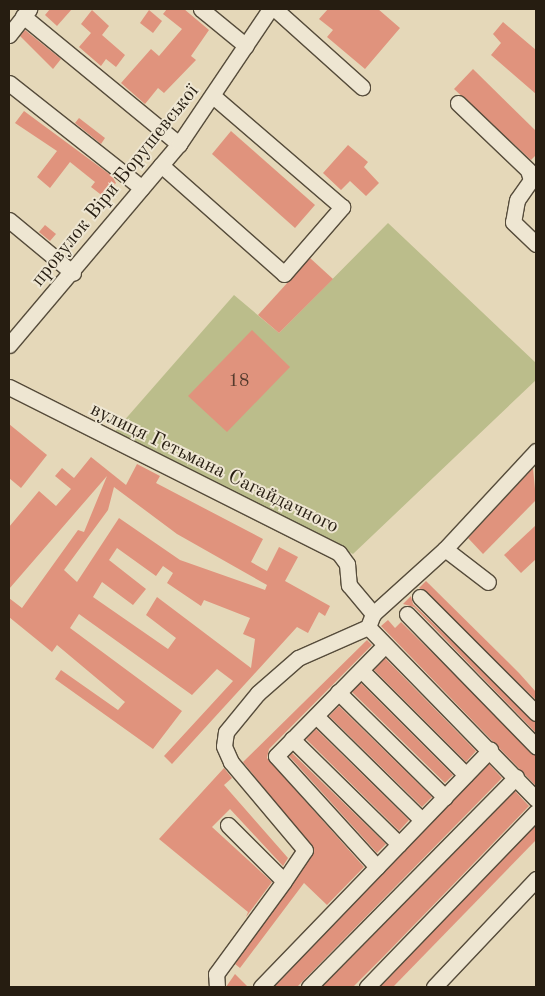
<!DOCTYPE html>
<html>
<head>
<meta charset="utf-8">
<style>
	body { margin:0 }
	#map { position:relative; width:545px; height:996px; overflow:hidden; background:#e5d8b9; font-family:"Old Standard TT",serif }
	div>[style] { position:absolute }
	.green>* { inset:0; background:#bbbd8b }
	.building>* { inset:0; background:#e0937d }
	.roads { filter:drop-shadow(1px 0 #564c3b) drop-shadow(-1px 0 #564c3b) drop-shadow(0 1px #564c3b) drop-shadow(0 -1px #564c3b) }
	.minor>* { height:15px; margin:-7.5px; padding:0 7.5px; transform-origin:7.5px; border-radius:7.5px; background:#eee6d2 }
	span { translate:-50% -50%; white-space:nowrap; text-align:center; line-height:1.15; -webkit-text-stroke:4px #eee6d2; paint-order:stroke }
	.number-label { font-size:18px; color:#543a2c }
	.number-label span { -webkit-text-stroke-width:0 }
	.street-label { font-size:20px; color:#261d11 }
	.frame { position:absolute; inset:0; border:10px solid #261d11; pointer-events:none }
</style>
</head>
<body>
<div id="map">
	<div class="green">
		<i style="clip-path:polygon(388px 223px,536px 363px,536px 380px,353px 554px,115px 431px,234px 295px,279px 333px)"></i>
	</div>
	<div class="building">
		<i style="clip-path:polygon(50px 9px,72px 9px,57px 26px,45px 15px)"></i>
		<i style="clip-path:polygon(167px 9px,184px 9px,209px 30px,191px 56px,196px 60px,164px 93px,158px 88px,145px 104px,121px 83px,151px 49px,159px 56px,182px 29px,163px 14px)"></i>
		<i style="clip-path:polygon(328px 9px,378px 9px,400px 28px,365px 69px,327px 37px,333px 30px,319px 19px)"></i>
		<i style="clip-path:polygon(92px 10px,109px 26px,102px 35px,125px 55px,116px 67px,106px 59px,101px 66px,79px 47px,91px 33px,81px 24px)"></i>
		<i style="clip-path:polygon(149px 10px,162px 21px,153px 33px,140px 23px)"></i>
		<i style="clip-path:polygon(503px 22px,536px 50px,536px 94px,491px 55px,501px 43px,493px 34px)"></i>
		<i style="clip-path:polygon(25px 30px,61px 59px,53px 69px,20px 36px)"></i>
		<i style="clip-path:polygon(473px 69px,536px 131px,536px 155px,531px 160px,454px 89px)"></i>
		<i style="clip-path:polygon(24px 111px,112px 176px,116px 183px,104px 197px,91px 187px,95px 182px,70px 162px,50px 188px,37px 177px,57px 151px,15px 123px)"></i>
		<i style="clip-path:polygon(79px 118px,105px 138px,101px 144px,75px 123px)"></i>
		<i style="clip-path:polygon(231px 131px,315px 205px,295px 228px,212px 154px)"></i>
		<i style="clip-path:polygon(348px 145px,368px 162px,364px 167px,379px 183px,366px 196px,350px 181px,341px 190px,323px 173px)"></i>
		<i style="clip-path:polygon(45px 225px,56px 234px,50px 241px,39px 232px)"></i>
		<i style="clip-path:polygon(310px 258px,333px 279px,279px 333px,258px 315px)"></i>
		<i style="clip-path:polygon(252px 330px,290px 367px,227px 432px,188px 396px)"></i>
		<i style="clip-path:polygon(9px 424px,47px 455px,21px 488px,9px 478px)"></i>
		<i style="clip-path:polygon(evenodd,91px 457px,126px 485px,137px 464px,160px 476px,156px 483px,263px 539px,251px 562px,267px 571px,279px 547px,298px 557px,285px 581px,330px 606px,325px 616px,319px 612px,308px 633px,297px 627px,172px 764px,164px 756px,233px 681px,217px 669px,192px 695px,79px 614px,70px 628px,182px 711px,153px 749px,55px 679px,61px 670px,118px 710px,125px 702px,57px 645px,52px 652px,9px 617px,9px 598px,22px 608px,78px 530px,84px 532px,107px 476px,9px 589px,9px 527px,39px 491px,56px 506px,71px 489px,55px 476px,62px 468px,74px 478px,91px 457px,114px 487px,177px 534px,267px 585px,265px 590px,180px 560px,119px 518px,77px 582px,64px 570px,108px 510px,114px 487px,91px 457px,117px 548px,156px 576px,163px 566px,173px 573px,167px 583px,201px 606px,204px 600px,250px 618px,243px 634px,255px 639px,251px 668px,157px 597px,146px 615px,176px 638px,168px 649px,93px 597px,102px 582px,133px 605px,146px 589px,109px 560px,117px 548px)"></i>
		<i style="clip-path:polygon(533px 468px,536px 500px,483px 554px,468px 538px)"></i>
		<i style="clip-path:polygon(536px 525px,536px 559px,521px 573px,504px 555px)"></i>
		<i style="clip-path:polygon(426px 581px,519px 673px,536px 692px,536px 700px,419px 588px)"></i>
		<i style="clip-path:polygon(411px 596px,413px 604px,536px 722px,536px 733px,414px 607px,403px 604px)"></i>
		<i style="clip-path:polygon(388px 620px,395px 628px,401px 622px,536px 755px,536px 786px,381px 626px)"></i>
		<i style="clip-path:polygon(367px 640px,372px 645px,269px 749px,267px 758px,364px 867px,327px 905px,304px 883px,240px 968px,235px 964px,314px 850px,243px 762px)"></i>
		<i style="clip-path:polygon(385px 658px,476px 751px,466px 762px,374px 670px)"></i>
		<i style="clip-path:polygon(361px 683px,453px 775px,445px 783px,352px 692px)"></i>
		<i style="clip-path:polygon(339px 706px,432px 797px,422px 807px,329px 716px)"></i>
		<i style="clip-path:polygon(316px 729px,409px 820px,399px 831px,306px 739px)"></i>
		<i style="clip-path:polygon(292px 753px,386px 844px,377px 853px,289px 756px)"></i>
		<i style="clip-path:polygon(489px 764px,502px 778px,297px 987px,274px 987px)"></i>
		<i style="clip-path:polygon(224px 768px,232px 778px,224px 785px,288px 858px,283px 866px,230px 809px,212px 827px,272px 882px,246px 917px,248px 912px,159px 839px)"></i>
		<i style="clip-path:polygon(515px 791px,529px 806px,384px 956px,353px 987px,322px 987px)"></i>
		<i style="clip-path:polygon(536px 825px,536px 840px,393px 987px,380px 987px)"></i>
		<i style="clip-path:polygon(235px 974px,248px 987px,226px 987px)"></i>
	</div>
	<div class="roads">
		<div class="minor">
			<i style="left:201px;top:9px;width:58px;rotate:39.4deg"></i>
			<i style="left:275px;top:9px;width:117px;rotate:41.9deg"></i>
			<i style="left:23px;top:16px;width:202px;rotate:39.4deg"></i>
			<i style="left:9px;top:35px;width:33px;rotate:-52deg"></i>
			<i style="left:9px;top:83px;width:169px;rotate:38.3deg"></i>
			<i style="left:458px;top:103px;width:97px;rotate:43.7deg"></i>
			<i style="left:528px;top:170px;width:10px;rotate:73deg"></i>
			<i style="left:531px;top:180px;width:24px;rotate:125deg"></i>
			<i style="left:517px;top:200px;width:22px;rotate:100deg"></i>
			<i style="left:513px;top:222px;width:32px;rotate:44deg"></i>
			<i style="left:161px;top:165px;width:164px;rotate:41.5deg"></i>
			<i style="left:284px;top:274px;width:89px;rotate:-49.1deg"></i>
			<i style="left:342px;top:207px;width:169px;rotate:-139.3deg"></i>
			<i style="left:9px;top:220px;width:83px;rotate:39.6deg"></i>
			<i style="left:9px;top:345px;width:263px;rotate:-49.8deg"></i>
			<i style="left:179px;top:144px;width:163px;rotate:-56deg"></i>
			<i style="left:9px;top:387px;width:369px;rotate:26.7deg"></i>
			<i style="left:339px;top:553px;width:14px;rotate:54deg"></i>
			<i style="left:347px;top:564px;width:21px;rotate:85deg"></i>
			<i style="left:349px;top:585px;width:38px;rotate:50deg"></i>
			<i style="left:445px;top:549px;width:54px;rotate:37.5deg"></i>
			<i style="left:420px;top:597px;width:164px;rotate:45deg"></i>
			<i style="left:407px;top:614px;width:185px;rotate:45.7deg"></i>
			<i style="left:368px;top:627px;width:240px;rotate:45.7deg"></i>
			<i style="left:361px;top:670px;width:148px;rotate:45deg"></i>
			<i style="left:338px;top:692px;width:150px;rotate:44.5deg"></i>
			<i style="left:316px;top:716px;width:148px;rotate:44.5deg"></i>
			<i style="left:292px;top:739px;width:150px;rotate:44.5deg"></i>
			<i style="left:228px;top:825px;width:79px;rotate:45deg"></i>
			<i style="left:284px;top:881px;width:37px;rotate:-56deg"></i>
			<i style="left:305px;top:850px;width:115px;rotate:-130.1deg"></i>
			<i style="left:231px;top:762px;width:17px;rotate:-114deg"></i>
			<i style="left:224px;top:746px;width:14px;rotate:-82deg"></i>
			<i style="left:226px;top:732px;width:50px;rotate:-50.6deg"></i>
			<i style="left:258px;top:693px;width:53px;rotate:-41.2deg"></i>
			<i style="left:298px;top:658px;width:77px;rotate:-23.9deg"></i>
			<i style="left:368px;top:627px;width:14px;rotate:-69deg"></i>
			<i style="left:373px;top:614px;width:97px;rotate:-42.1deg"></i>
			<i style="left:445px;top:549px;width:134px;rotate:-47.1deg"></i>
			<i style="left:377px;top:867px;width:150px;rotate:-132.3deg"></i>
			<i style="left:276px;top:756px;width:153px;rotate:-45.5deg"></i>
			<i style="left:217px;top:987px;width:13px;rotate:-94deg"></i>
			<i style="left:216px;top:974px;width:115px;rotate:-53.8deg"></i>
			<i style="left:261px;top:987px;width:330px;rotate:-46deg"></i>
			<i style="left:309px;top:987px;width:295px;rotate:-45.4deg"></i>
			<i style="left:367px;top:987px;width:243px;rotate:-46deg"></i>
			<i style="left:434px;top:987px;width:149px;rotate:-46.6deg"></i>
		</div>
	</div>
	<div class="number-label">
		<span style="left:239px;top:381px">18</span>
	</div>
	<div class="street-label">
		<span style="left:116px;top:186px;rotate:-51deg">провулок Віри Борушевської</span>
		<span style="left:214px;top:469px;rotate:26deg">вулиця Гетьмана Сагайдачного</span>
	</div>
	<div class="frame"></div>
</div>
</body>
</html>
